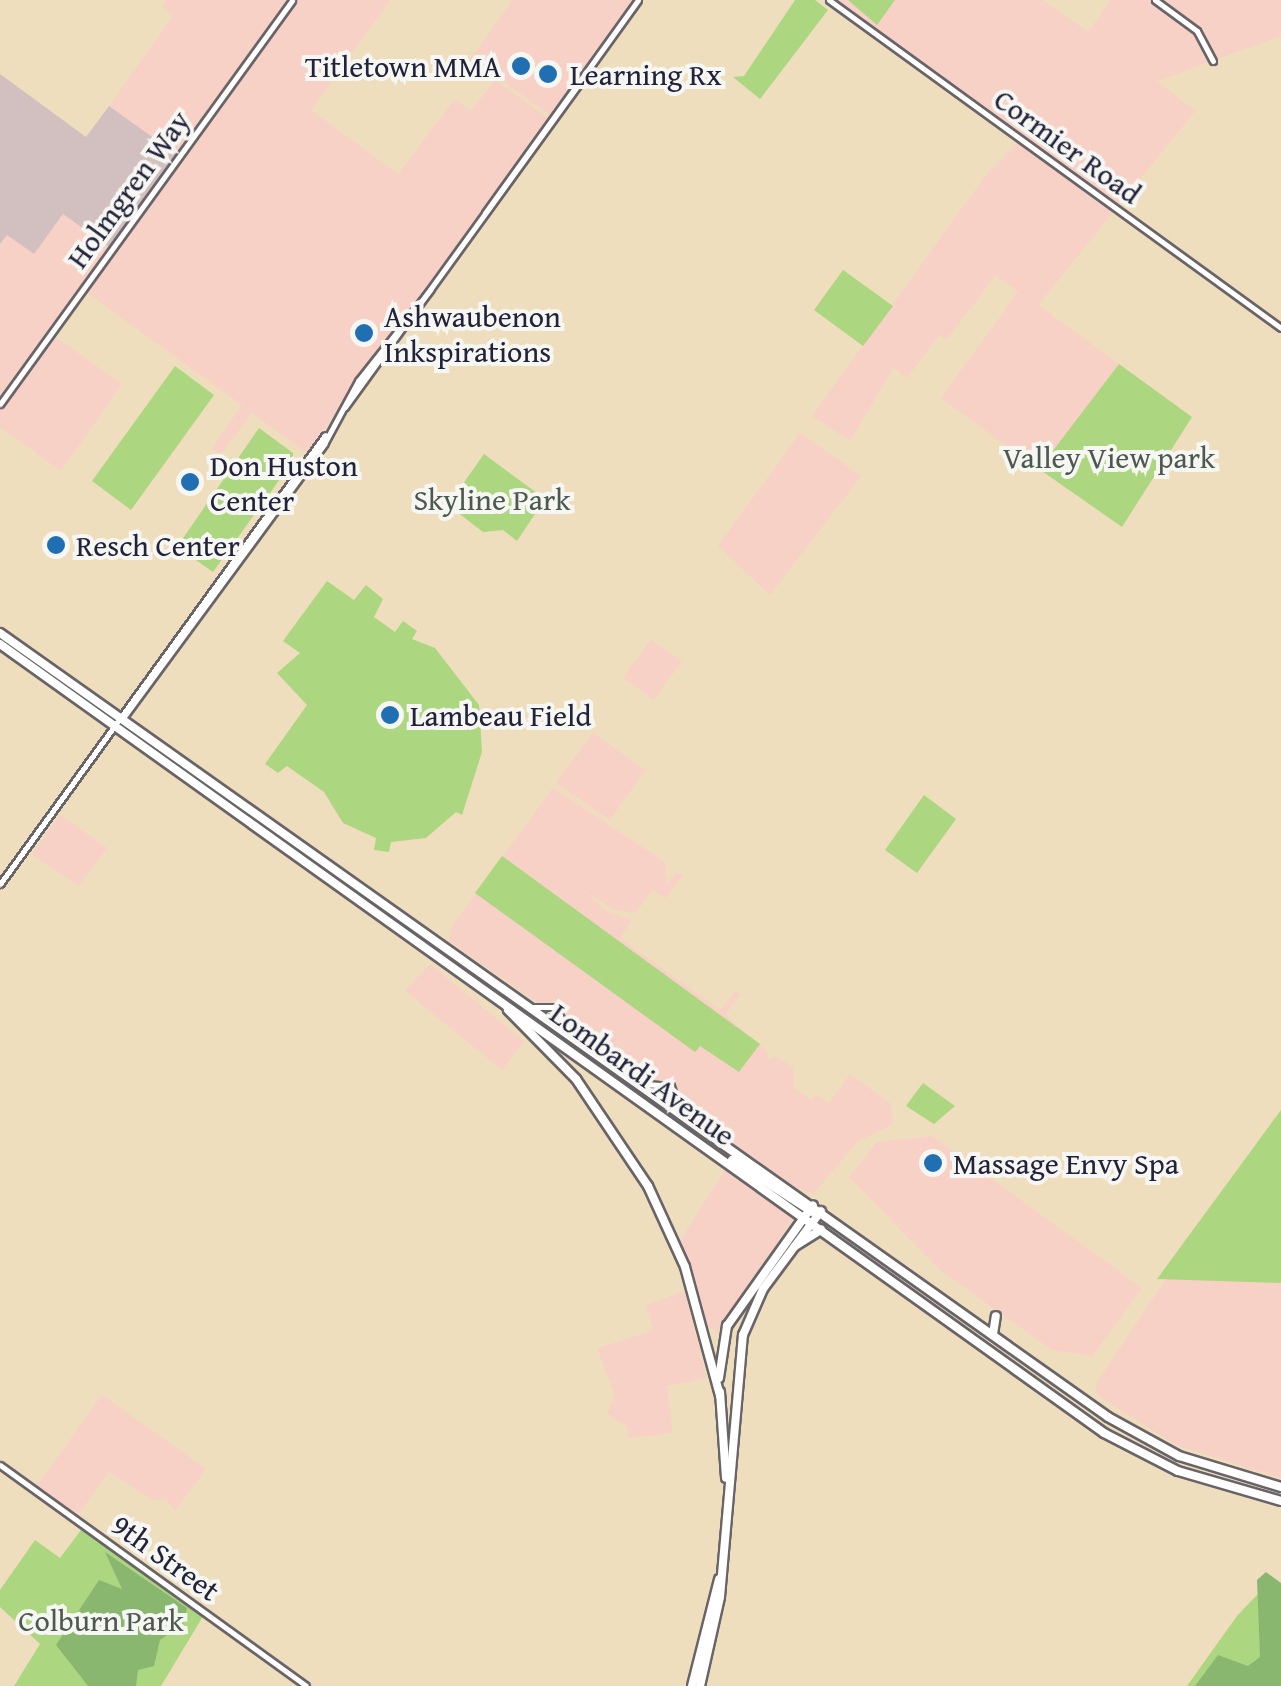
<!DOCTYPE html>
<html>
<head>
<meta charset="utf-8">
<style>
	body { margin:0 }
	#map { position:relative; width:1281px; height:1686px; overflow:hidden; background:#eedebd; font-family:"Gentium Book Plus",serif }
	div>[style] { position:absolute }
	.built>* { inset:0; background:#f7d1c6 }
	.industrial>* { inset:0; background:#d2bfbf }
	.green>* { inset:0; background:#add681 }
	.forest>* { inset:0; background:#8ab76f }
	.roads { filter:drop-shadow(2px 0 #696468) drop-shadow(-2px 0 #696468) drop-shadow(0 2px #696468) drop-shadow(0 -2px #696468) }
	.minor>* { height:5px; margin:-2.5px; padding:0 2.5px; transform-origin:2.5px; border-radius:2.5px; background:#fff }
	.major>* { height:8px; margin:-4px; padding:0 4px; transform-origin:4px; border-radius:4px; background:#fff }
	.dots>* { width:28px; height:28px; translate:-50% -50%; box-sizing:border-box; border:5px solid #f6f6f2; border-radius:50% }
	span { translate:-50% -50%; white-space:nowrap; text-align:center; line-height:1.15; -webkit-text-stroke:8px #f6f6f2; paint-order:stroke }
	.poi-label { font-size:30px; color:#22223b }
	.right { translate:-100% -50%; text-align:right }
	.left { translate:0 -50%; text-align:left }
	.street-label { font-size:30px; color:#22223b }
	.park-label { font-size:30px; color:#4c5850 }
</style>
</head>
<body>
<div id="map">
	<div class="built">
		<i style="clip-path:polygon(167px 0,390px 0,311px 110px,398px 174px,455px 99px,471px 111px,495px 80px,548px 118px,431px 289px,307px 453px,252px 413px,221px 454px,212px 448px,242px 405px,83px 290px,51px 334px,122px 384px,61px 471px,0 427px,0 244px,7px 235px,178px 156px,109px 106px,173px 16px,162px 6px)"></i>
		<i style="clip-path:polygon(513px 0,638px 0,550px 115px,471px 58px)"></i>
		<i style="clip-path:polygon(829px 0,1043px 0,1088px 32px,1111px 0,1281px 0,1281px 36px,1157px 81px,1195px 111px,1038px 305px,1119px 364px,1039px 469px,941px 398px,1018px 292px,996px 275px,947px 339px,939px 335px,907px 378px,893px 368px,850px 441px,812px 416px,986px 175px,1020px 141px)"></i>
		<i style="clip-path:polygon(800px 433px,861px 476px,770px 595px,718px 546px)"></i>
		<i style="clip-path:polygon(651px 640px,682px 661px,654px 700px,623px 678px)"></i>
		<i style="clip-path:polygon(593px 733px,645px 770px,610px 820px,556px 783px)"></i>
		<i style="clip-path:polygon(553px 788px,665px 862px,666px 884px,676px 873px,683px 875px,666px 898px,653px 890px,635px 913px,612px 909px,584px 890px,607px 912px,632px 920px,620px 938px,720px 1010px,735px 991px,740px 994px,725px 1015px,767px 1051px,768px 1061px,776px 1056px,793px 1068px,794px 1088px,811px 1100px,816px 1095px,829px 1103px,850px 1074px,891px 1104px,892px 1125px,858px 1141px,814px 1193px,793px 1187px,713px 1129px,676px 1098px,674px 1088px,655px 1085px,600px 1047px,563px 1019px,555px 1003px,542px 1006px,449px 941px,452px 926px)"></i>
		<i style="clip-path:polygon(60px 815px,107px 848px,78px 886px,32px 854px)"></i>
		<i style="clip-path:polygon(430px 964px,524px 1041px,502px 1070px,405px 991px)"></i>
		<i style="clip-path:polygon(932px 1136px,1142px 1288px,1092px 1356px,1052px 1350px,940px 1270px,849px 1177px,877px 1142px)"></i>
		<i style="clip-path:polygon(727px 1167px,793px 1218px,720px 1334px,707px 1325px,680px 1241px)"></i>
		<i style="clip-path:polygon(1166px 1279px,1281px 1283px,1281px 1478px,1176px 1445px,1097px 1395px,1096px 1384px)"></i>
		<i style="clip-path:polygon(685px 1291px,706px 1378px,667px 1386px,673px 1433px,629px 1438px,627px 1426px,607px 1413px,615px 1396px,597px 1348px,653px 1331px,646px 1305px)"></i>
		<i style="clip-path:polygon(102px 1395px,206px 1469px,175px 1511px,166px 1499px,152px 1500px,109px 1472px,77px 1516px,37px 1486px)"></i>
	</div>
	<div class="industrial">
		<i style="clip-path:polygon(0 74px,86px 137px,109px 106px,179px 156px,112px 249px,63px 214px,34px 254px,7px 235px,0 244px)"></i>
	</div>
	<div class="green">
		<i style="clip-path:polygon(795px 0,815px 0,828px 10px,760px 99px,733px 77px,744px 76px)"></i>
		<i style="clip-path:polygon(848px 0,895px 0,877px 25px)"></i>
		<i style="clip-path:polygon(843px 270px,893px 306px,863px 346px,814px 310px)"></i>
		<i style="clip-path:polygon(1119px 364px,1192px 417px,1122px 527px,1039px 469px)"></i>
		<i style="clip-path:polygon(175px 366px,214px 395px,131px 510px,92px 481px)"></i>
		<i style="clip-path:polygon(259px 428px,293px 453px,293px 461px,213px 572px,177px 547px)"></i>
		<i style="clip-path:polygon(484px 454px,545px 499px,517px 541px,503px 530px,483px 532px,448px 505px)"></i>
		<i style="clip-path:polygon(327px 581px,354px 600px,366px 585px,383px 599px,374px 617px,395px 632px,403px 621px,417px 631px,412px 639px,435px 648px,479px 705px,482px 752px,462px 815px,456px 812px,426px 838px,391px 842px,389px 852px,374px 850px,376px 838px,343px 823px,324px 792px,287px 766px,278px 773px,265px 764px,307px 705px,277px 673px,300px 653px,283px 641px)"></i>
		<i style="clip-path:polygon(924px 795px,956px 819px,917px 873px,885px 850px)"></i>
		<i style="clip-path:polygon(502px 856px,760px 1044px,739px 1072px,700px 1046px,695px 1052px,475px 893px)"></i>
		<i style="clip-path:polygon(923px 1083px,955px 1106px,934px 1124px,906px 1106px)"></i>
		<i style="clip-path:polygon(1281px 1110px,1281px 1283px,1157px 1279px)"></i>
		<i style="clip-path:polygon(84px 1526px,205px 1613px,161px 1686px,14px 1686px,40px 1644px,0 1607px,0 1590px,35px 1540px,60px 1558px)"></i>
		<i style="clip-path:polygon(1273px 1578px,1281px 1686px,1187px 1686px,1237px 1616px)"></i>
	</div>
	<div class="forest">
		<i style="clip-path:polygon(105px 1552px,187px 1608px,183px 1624px,160px 1640px,154px 1666px,138px 1670px,136px 1686px,88px 1686px,56px 1645px,99px 1580px,122px 1589px)"></i>
		<i style="clip-path:polygon(1266px 1572px,1281px 1583px,1281px 1686px,1195px 1686px,1218px 1655px,1248px 1666px,1260px 1657px,1257px 1580px)"></i>
	</div>
	<div class="roads">
		<div class="minor">
			<i style="left:829px;top:0;width:558px;rotate:35.97deg"></i>
			<i style="left:1155px;top:0;width:52px;rotate:36.4deg"></i>
			<i style="left:1197px;top:31px;width:34px;rotate:62deg"></i>
			<i style="left:485px;top:213px;width:262px;rotate:-54.3deg"></i>
			<i style="left:0;top:404px;width:498px;rotate:-54.1deg"></i>
			<i style="left:345px;top:407px;width:404px;rotate:-54.1deg"></i>
			<i style="left:123px;top:718px;width:340px;rotate:-53.7deg"></i>
			<i style="left:324px;top:444px;width:72px;rotate:-61.6deg"></i>
			<i style="left:358px;top:381px;width:117px;rotate:-51.6deg"></i>
			<i style="left:0;top:884px;width:554px;rotate:-54.1deg"></i>
			<i style="left:534px;top:1007px;width:23px"></i>
			<i style="left:557px;top:1007px;width:21px;rotate:71deg"></i>
			<i style="left:645px;top:1084px;width:26px;rotate:4deg"></i>
			<i style="left:671px;top:1086px;width:23px;rotate:72deg"></i>
			<i style="left:0;top:1465px;width:377px;rotate:35.8deg"></i>
		</div>
		<div class="major">
			<i style="left:0;top:633px;width:1357px;rotate:35.28deg"></i>
			<i style="left:1108px;top:1417px;width:81px;rotate:28.8deg"></i>
			<i style="left:1179px;top:1456px;width:107px;rotate:16.9deg"></i>
			<i style="left:0;top:644px;width:1357px;rotate:35.55deg"></i>
			<i style="left:1104px;top:1433px;width:83px;rotate:27.2deg"></i>
			<i style="left:1178px;top:1471px;width:107px;rotate:16.2deg"></i>
			<i style="left:508px;top:1010px;width:97px;rotate:45.4deg"></i>
			<i style="left:576px;top:1079px;width:129px;rotate:56.1deg"></i>
			<i style="left:648px;top:1186px;width:89px;rotate:65.4deg"></i>
			<i style="left:685px;top:1267px;width:134px;rotate:74.8deg"></i>
			<i style="left:732px;top:1160px;width:95px;rotate:33deg"></i>
			<i style="left:795px;top:1246px;width:31px;rotate:-32deg"></i>
			<i style="left:993px;top:1334px;width:18px;rotate:-81deg"></i>
			<i style="left:719px;top:1378px;width:53px;rotate:-81.3deg"></i>
			<i style="left:727px;top:1326px;width:148px;rotate:-54.6deg"></i>
			<i style="left:720px;top:1392px;width:86px;rotate:86deg"></i>
			<i style="left:692px;top:1686px;width:110px;rotate:-75.8deg"></i>
			<i style="left:700px;top:1686px;width:91px;rotate:-77.3deg"></i>
			<i style="left:720px;top:1597px;width:263px;rotate:-85deg"></i>
			<i style="left:743px;top:1335px;width:50px;rotate:-66.5deg"></i>
			<i style="left:763px;top:1289px;width:97px;rotate:-53.4deg"></i>
		</div>
	</div>
	<div class="dots">
		<i style="left:521px;top:66px;background:#1f6fb2"></i>
		<i style="left:548px;top:74px;background:#1f6fb2"></i>
		<i style="left:364px;top:333px;background:#1f6fb2"></i>
		<i style="left:190px;top:482px;background:#1f6fb2"></i>
		<i style="left:56px;top:545px;background:#1f6fb2"></i>
		<i style="left:390px;top:715px;background:#1f6fb2"></i>
		<i style="left:933px;top:1163px;background:#1f6fb2"></i>
	</div>
	<div class="poi-label">
		<span class="right" style="left:501px;top:66px">Titletown MMA</span>
		<span class="left" style="left:570px;top:74px">Learning Rx</span>
		<span class="left" style="left:384px;top:333px">Ashwaubenon<br>Inkspirations</span>
		<span class="left" style="left:210px;top:482px">Don Huston<br>Center</span>
		<span class="left" style="left:76px;top:545px">Resch Center</span>
		<span class="left" style="left:410px;top:715px">Lambeau Field</span>
		<span class="left" style="left:953px;top:1163px">Massage Envy Spa</span>
	</div>
	<div class="street-label">
		<span style="left:1068px;top:146px;rotate:36deg">Cormier Road</span>
		<span style="left:128px;top:189px;rotate:-54deg">Holmgren Way</span>
		<span style="left:643px;top:1074px;rotate:36deg">Lombardi Avenue</span>
		<span style="left:166px;top:1557px;rotate:36deg">9th Street</span>
	</div>
	<div class="park-label">
		<span style="left:1109px;top:457px">Valley View park</span>
		<span style="left:492px;top:499px">Skyline Park</span>
		<span style="left:101px;top:1620px">Colburn Park</span>
	</div>
</div>
</body>
</html>
